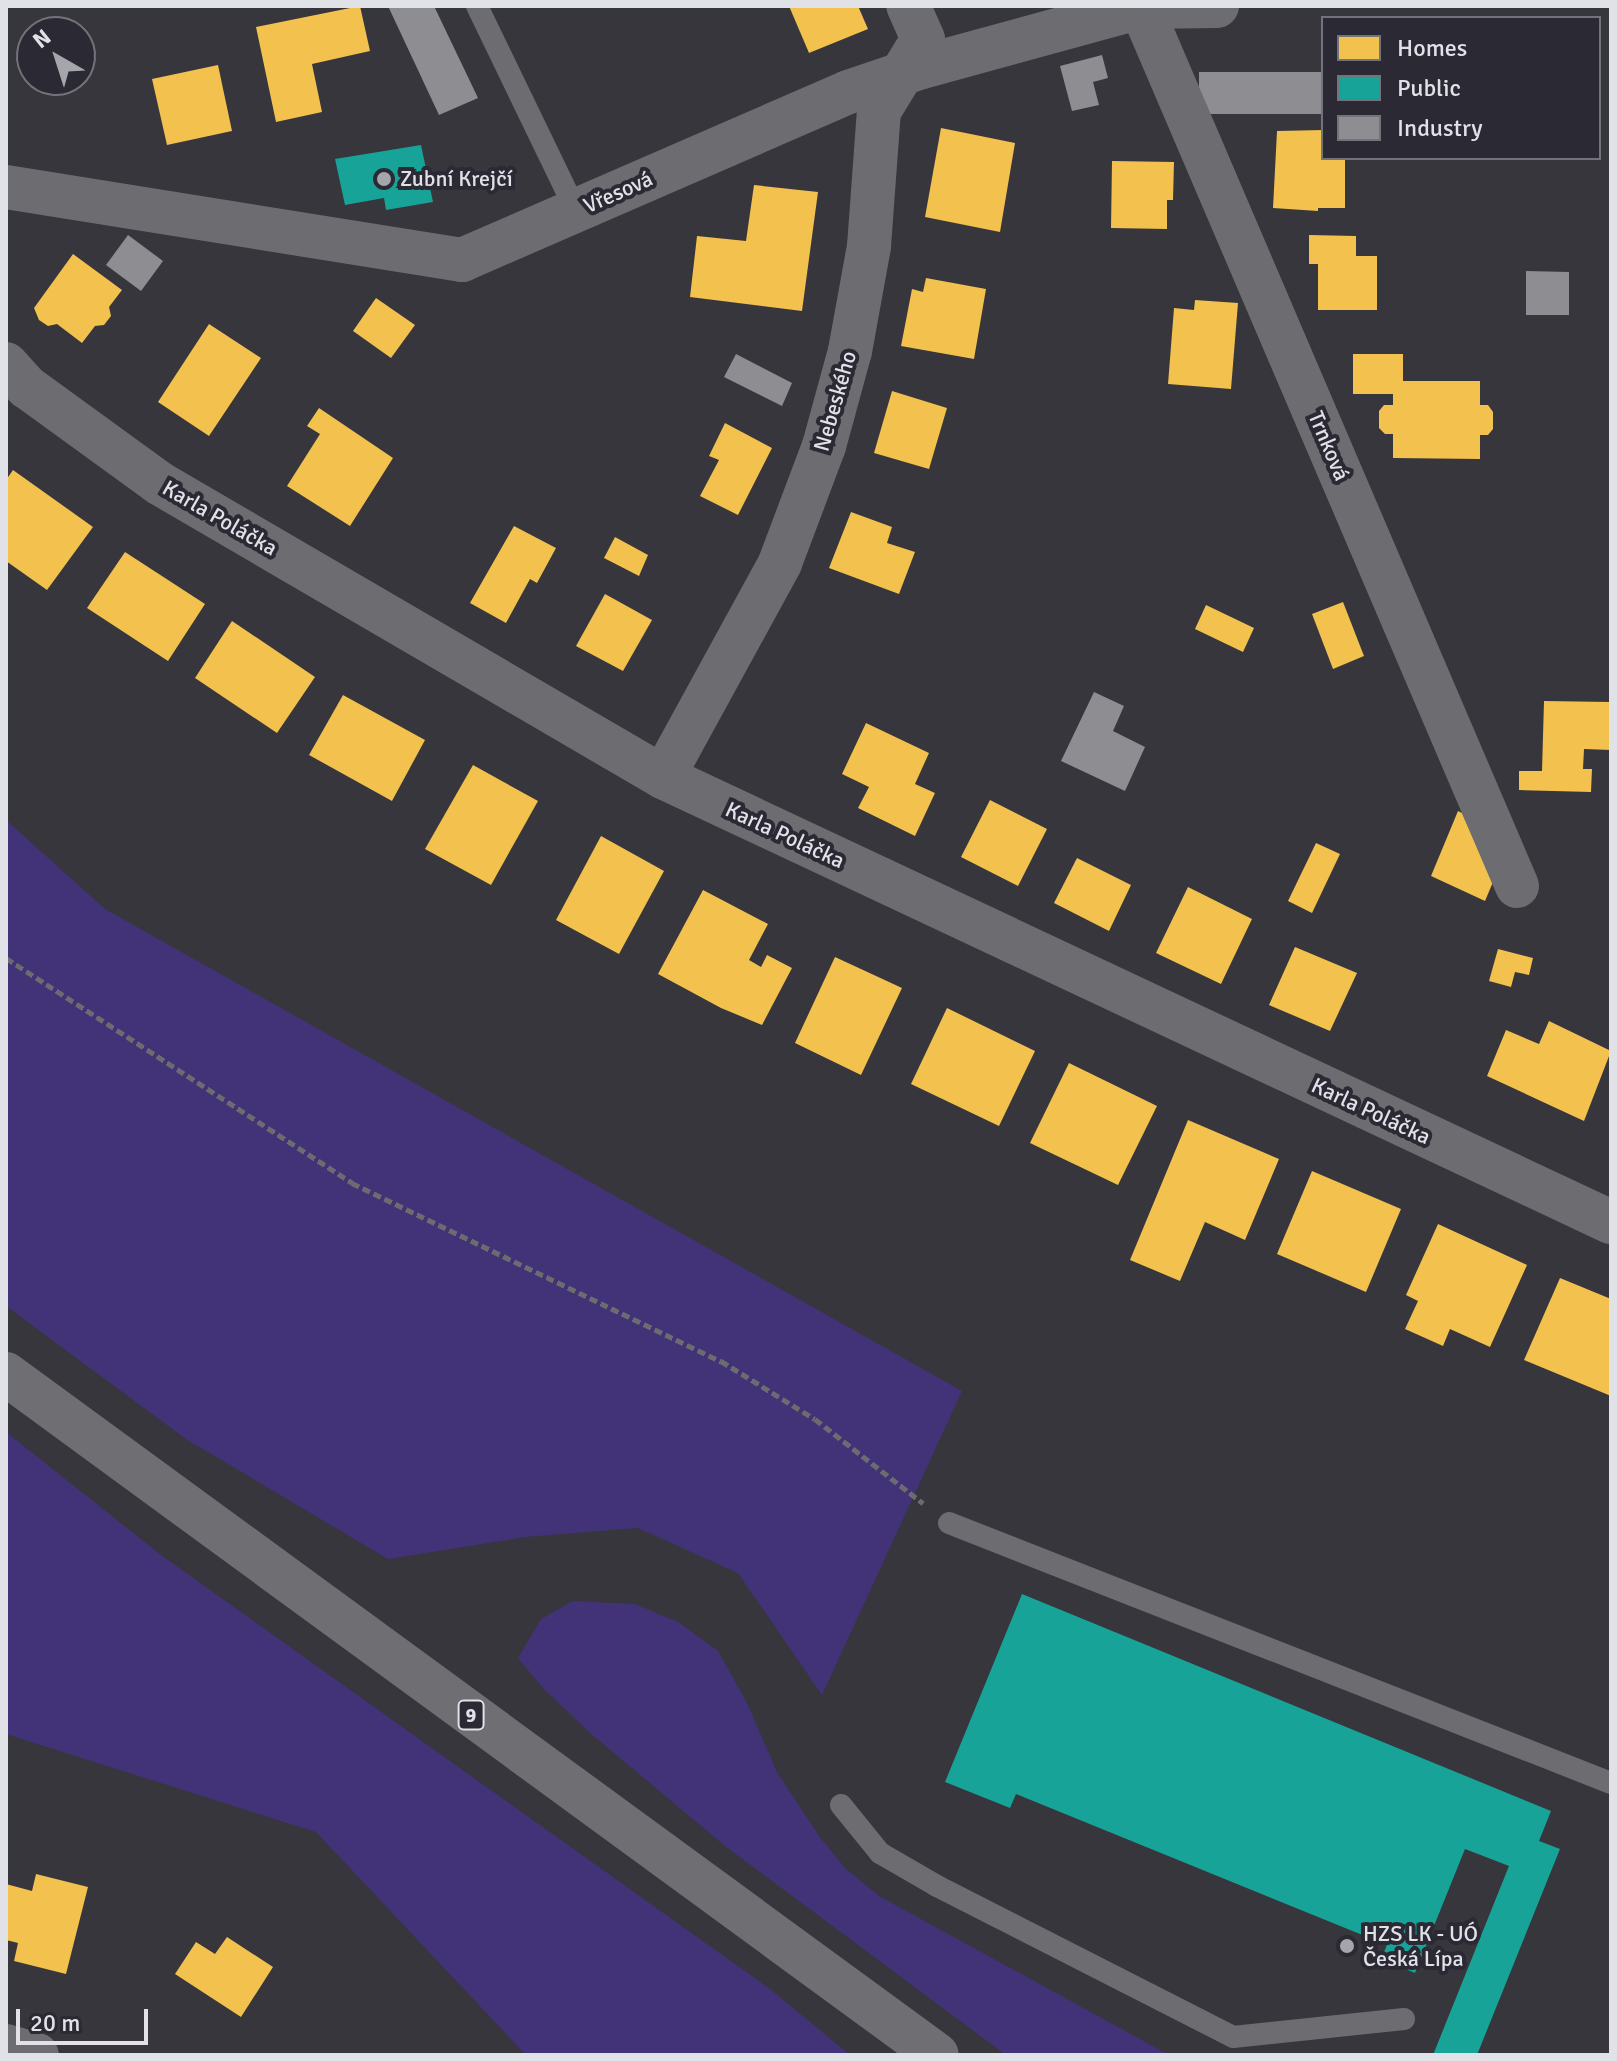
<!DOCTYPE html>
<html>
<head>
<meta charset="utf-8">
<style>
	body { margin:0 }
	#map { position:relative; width:1617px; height:2061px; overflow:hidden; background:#36363c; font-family:Signika,sans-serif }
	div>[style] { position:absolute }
	.green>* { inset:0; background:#423378 }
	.homes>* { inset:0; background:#f2c14e }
	.public>* { inset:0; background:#17a398 }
	.industry>* { inset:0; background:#8d8d92 }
	.path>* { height:5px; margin-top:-2.5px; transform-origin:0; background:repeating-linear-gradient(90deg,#6c6c70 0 8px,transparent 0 12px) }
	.lane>* { height:22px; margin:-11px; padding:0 11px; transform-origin:11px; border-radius:11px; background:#6d6d71 }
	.street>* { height:44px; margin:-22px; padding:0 22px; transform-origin:22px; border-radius:22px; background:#6d6d71 }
	.primary>* { height:44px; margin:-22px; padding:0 22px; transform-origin:22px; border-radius:22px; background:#6e6e73 }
	.dots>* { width:22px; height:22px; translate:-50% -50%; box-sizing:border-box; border:4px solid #2a2934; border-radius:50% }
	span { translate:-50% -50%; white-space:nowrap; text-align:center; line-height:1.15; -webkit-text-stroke:8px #2a2934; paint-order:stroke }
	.shield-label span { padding:2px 6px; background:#2a2934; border:2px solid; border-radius:6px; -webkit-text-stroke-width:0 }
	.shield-label { font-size:20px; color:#e1e1e8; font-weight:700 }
	.poi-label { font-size:22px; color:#e1e1e8 }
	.left { translate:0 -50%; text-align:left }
	.street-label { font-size:22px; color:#e1e1e8 }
	.frame { position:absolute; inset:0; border:8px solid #e1e1e8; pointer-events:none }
	.legend { position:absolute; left:1321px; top:16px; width:280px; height:144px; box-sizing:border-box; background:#2a2934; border:2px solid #73737c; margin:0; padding:10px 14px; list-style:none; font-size:24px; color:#e1e1e8 }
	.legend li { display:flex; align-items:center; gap:16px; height:40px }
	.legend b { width:40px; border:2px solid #73737c }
	.north { position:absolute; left:16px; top:16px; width:80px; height:80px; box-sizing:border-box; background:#2a2934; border:2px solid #73737c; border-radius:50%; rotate:321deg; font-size:22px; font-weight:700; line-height:32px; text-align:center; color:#e1e1e8 }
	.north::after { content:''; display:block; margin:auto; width:28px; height:36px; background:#a5a5ac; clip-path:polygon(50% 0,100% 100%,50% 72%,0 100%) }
	.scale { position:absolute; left:16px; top:2009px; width:132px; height:36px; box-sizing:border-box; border:4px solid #e1e1e8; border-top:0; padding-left:10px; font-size:24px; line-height:28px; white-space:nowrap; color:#e1e1e8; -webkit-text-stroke:6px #2a2934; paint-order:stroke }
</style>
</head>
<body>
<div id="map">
	<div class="green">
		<i style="clip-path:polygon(6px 820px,105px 909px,962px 1391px,822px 1695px,738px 1573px,638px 1528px,525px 1537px,388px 1559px,186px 1439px,6px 1306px)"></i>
		<i style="clip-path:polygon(6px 1432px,161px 1555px,770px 1989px,850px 2055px,526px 2055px,316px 1832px,6px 1734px)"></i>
		<i style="clip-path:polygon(573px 1601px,635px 1604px,678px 1622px,718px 1651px,747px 1703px,777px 1772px,819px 1836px,845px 1868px,879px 1896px,1169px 2055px,1006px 2055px,725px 1846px,589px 1732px,543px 1688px,518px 1658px,541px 1619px)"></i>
	</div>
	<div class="homes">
		<i style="clip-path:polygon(360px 6px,370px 51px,312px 64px,322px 112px,276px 122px,256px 27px)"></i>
		<i style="clip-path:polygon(789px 6px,858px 6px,868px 29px,809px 53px)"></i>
		<i style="clip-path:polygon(218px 65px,232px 131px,167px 145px,152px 79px)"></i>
		<i style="clip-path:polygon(941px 128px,1015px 143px,1000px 232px,925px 217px)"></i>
		<i style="clip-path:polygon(1323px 130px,1323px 158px,1345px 158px,1345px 208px,1318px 208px,1318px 211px,1273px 208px,1277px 131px)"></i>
		<i style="clip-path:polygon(1112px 161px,1174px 162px,1173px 200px,1167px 200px,1167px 229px,1111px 228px)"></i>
		<i style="clip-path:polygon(754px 185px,818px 192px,802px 311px,690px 297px,697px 236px,746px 241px)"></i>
		<i style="clip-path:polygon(1309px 235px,1356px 236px,1356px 256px,1377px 256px,1377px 310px,1318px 310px,1318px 264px,1309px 264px)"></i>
		<i style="clip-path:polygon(73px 254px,122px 290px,109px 307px,111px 316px,104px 325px,95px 326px,82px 343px,57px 324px,48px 326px,39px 320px,34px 308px)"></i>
		<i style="clip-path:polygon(926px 278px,986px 289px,974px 359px,901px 346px,912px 289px,923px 292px)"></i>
		<i style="clip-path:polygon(376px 298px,415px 325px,391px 358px,353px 331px)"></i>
		<i style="clip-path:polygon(1195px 300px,1238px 303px,1231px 389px,1168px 384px,1174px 308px,1194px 310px)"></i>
		<i style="clip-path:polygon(209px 324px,261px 358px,209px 436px,158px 402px)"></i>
		<i style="clip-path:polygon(1353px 354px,1403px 354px,1403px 381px,1480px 381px,1480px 405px,1488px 405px,1493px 412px,1493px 429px,1488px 435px,1480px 435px,1480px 459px,1393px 458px,1393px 434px,1385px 434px,1379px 428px,1379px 411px,1384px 405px,1393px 405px,1393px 394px,1353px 394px)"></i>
		<i style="clip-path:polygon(892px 391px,947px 408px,929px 469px,874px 453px)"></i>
		<i style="clip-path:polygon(319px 408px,393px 458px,350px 526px,287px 486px,320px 434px,307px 426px)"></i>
		<i style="clip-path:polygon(725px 423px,772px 448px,738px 515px,700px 496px,719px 460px,709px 456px)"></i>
		<i style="clip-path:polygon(13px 470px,93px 527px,47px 590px,6px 561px,6px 480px)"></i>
		<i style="clip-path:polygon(851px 512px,892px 527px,887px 543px,915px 552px,899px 594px,829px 568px)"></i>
		<i style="clip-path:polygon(514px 526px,556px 548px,537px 583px,530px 579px,506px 623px,470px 603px)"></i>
		<i style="clip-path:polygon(615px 537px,648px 555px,639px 576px,604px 558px)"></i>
		<i style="clip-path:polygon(125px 552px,205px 604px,168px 661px,87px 608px)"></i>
		<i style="clip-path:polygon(605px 594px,652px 620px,623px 671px,576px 646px)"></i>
		<i style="clip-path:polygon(1343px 602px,1364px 656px,1333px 669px,1312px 614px)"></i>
		<i style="clip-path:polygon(1206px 605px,1254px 628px,1243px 652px,1195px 629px)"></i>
		<i style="clip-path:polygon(232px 621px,315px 677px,277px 733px,195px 678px)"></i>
		<i style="clip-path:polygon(343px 695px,425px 740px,392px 801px,309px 755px)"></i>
		<i style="clip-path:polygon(1544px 701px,1611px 702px,1611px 750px,1584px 749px,1583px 769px,1592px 769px,1591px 792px,1519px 790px,1519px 771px,1542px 771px)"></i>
		<i style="clip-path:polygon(866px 723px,929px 753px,915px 784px,935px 793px,915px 836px,858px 808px,869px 787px,842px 774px)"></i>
		<i style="clip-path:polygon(473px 765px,538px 801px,491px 885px,425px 849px)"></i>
		<i style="clip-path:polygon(990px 800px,1047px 829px,1018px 886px,961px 857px)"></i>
		<i style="clip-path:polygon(1458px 811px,1462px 813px,1493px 882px,1485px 901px,1431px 876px)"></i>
		<i style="clip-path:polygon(601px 836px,664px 871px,619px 954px,556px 920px)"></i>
		<i style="clip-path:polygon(1316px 843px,1340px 854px,1312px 913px,1288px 901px)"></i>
		<i style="clip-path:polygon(1077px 858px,1131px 885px,1109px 931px,1054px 903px)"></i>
		<i style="clip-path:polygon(1188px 887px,1252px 919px,1221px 984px,1156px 953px)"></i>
		<i style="clip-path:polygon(703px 890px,768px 924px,749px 960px,761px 967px,767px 955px,792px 968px,762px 1025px,721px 1008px,658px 974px)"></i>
		<i style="clip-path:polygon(1295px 947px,1357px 973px,1330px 1031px,1269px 1005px)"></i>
		<i style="clip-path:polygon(1498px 949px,1533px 958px,1529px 975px,1515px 972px,1511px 987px,1489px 981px)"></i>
		<i style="clip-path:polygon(835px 957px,902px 988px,861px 1075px,795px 1043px)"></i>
		<i style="clip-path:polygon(947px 1008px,1035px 1051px,999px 1126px,911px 1084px)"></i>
		<i style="clip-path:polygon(1549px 1021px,1611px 1051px,1584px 1121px,1487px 1076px,1506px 1030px,1539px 1044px)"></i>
		<i style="clip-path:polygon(1069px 1063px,1157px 1106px,1118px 1185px,1030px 1143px)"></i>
		<i style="clip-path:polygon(1188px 1120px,1279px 1159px,1245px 1240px,1205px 1222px,1180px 1281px,1130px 1260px)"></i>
		<i style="clip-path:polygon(1312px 1171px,1401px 1209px,1366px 1292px,1277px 1254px)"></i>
		<i style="clip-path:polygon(1438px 1224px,1527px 1265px,1490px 1347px,1450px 1329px,1443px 1346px,1405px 1329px,1418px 1301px,1406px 1295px)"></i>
		<i style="clip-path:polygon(1560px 1278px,1611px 1299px,1611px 1396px,1524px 1360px)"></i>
		<i style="clip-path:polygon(36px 1874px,88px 1887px,66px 1974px,14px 1961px,18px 1943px,6px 1940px,6px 1884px,32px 1891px)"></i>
		<i style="clip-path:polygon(227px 1937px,273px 1967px,241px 2017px,175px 1974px,196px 1942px,215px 1954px)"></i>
	</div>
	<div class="public">
		<i style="clip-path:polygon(421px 145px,433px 202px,386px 210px,384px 198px,345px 205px,335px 159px)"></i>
		<i style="clip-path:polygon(1022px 1594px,1551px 1811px,1539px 1841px,1560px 1849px,1477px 2055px,1433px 2055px,1509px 1866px,1465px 1849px,1415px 1973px,1381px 1959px,1387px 1945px,1016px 1794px,1010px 1808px,945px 1782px)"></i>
	</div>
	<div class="industry">
		<i style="clip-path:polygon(388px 6px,434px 6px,478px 98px,439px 115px)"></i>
		<i style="clip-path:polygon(1102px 55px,1108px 78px,1093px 82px,1099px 105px,1072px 111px,1060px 66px)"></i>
		<i style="clip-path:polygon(1199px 72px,1323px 72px,1323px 114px,1199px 114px)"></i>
		<i style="clip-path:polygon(128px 235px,163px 261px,141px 291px,106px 265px)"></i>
		<i style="clip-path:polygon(1526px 271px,1569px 272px,1569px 315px,1526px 315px)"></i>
		<i style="clip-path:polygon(736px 354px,792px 383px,782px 406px,724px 377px)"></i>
		<i style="clip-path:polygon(1094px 692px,1124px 706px,1113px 731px,1145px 747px,1125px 791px,1061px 761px)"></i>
	</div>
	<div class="path">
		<i style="left:6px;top:958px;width:413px;rotate:33deg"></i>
		<i style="left:352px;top:1183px;width:410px;rotate:25.8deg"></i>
		<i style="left:721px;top:1361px;width:110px;rotate:31.7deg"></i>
		<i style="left:815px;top:1419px;width:137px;rotate:37.9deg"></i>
	</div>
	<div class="lane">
		<i style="left:477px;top:6px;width:228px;rotate:64.2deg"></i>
		<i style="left:949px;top:1523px;width:711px;rotate:21.44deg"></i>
		<i style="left:841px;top:1805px;width:62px;rotate:50.9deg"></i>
		<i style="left:880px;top:1853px;width:66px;rotate:30.1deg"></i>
		<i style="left:937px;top:1886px;width:332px;rotate:27deg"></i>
		<i style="left:1233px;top:2037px;width:172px;rotate:-6deg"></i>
	</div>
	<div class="street">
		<i style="left:1141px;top:7px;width:956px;rotate:66.84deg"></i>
		<i style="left:6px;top:187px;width:462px;rotate:9.1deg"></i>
		<i style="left:462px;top:260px;width:421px;rotate:-23.5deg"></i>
		<i style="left:848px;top:92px;width:78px;rotate:-18.7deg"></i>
		<i style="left:922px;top:67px;width:227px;rotate:-15.3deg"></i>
		<i style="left:1141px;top:7px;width:76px;rotate:-0.8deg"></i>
		<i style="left:6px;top:364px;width:31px;rotate:48deg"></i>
		<i style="left:27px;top:387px;width:163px;rotate:36deg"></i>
		<i style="left:159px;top:483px;width:583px;rotate:30.26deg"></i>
		<i style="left:663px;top:777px;width:1047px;rotate:25.15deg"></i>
		<i style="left:663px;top:777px;width:244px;rotate:-61.3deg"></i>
		<i style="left:780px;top:563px;width:125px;rotate:-69.4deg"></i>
		<i style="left:824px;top:446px;width:98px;rotate:-74.7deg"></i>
		<i style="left:850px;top:351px;width:107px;rotate:-79.7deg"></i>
		<i style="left:869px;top:246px;width:135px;rotate:-85.8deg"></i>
		<i style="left:879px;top:111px;width:84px;rotate:-58.6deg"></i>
		<i style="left:923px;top:39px;width:36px;rotate:-114deg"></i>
		<i style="left:6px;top:2046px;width:32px;rotate:16deg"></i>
	</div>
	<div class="primary">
		<i style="left:6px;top:1374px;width:1153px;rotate:36.18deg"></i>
	</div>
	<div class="dots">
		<i style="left:384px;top:179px;background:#a5a5ac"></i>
		<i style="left:1347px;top:1946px;background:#a5a5ac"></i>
	</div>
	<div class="shield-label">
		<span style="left:471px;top:1715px">9</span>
	</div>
	<div class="poi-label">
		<span class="left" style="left:400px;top:179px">Zubní Krejčí</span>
		<span class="left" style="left:1363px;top:1946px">HZS LK - UÓ<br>Česká Lípa</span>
	</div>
	<div class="street-label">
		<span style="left:618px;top:192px;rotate:-24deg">Vřesová</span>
		<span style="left:835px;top:401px;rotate:-74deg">Nebeského</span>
		<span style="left:1329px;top:446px;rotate:67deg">Trnková</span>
		<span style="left:220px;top:518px;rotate:30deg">Karla Poláčka</span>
		<span style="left:785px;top:835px;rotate:25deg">Karla Poláčka</span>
		<span style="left:1371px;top:1111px;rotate:25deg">Karla Poláčka</span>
	</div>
	<div class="frame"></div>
	<ul class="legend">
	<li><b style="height:22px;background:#f2c14e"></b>Homes</li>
	<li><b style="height:22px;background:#17a398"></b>Public</li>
	<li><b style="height:22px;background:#8d8d92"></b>Industry</li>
	</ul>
	<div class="north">N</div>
	<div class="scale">20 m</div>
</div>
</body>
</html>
